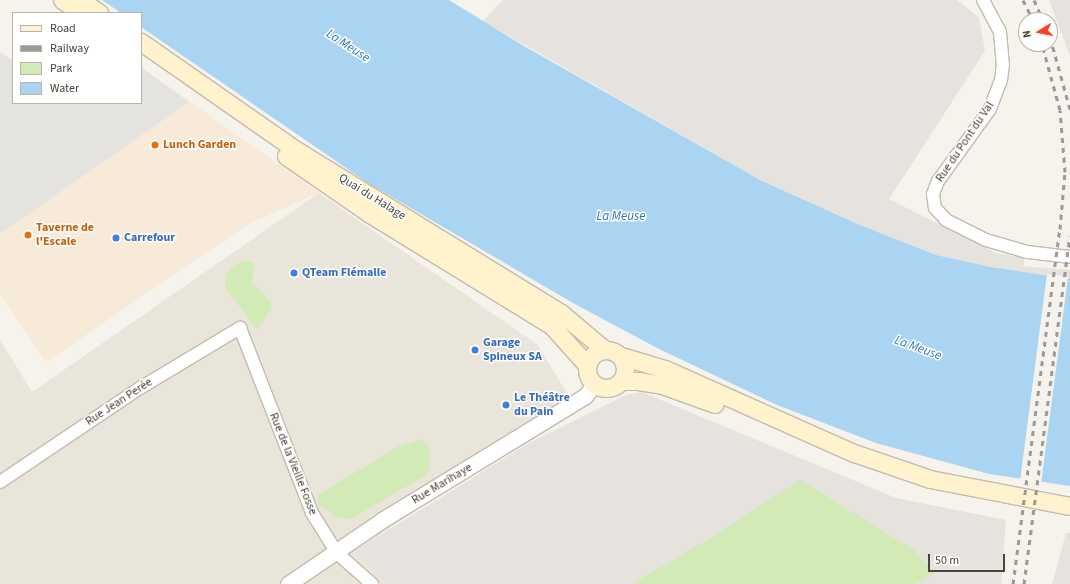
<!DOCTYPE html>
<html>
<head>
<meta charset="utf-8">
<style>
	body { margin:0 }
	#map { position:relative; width:1070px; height:584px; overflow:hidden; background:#f6f3ec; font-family:"Source Sans 3",sans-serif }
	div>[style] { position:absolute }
	.residential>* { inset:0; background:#eae5da }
	.commercial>* { inset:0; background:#f7ead8 }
	.industrial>* { inset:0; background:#e6e2dd }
	.green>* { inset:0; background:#d2eab5 }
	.parking>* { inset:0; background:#e5e3e0 }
	.water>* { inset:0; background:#a9d4f2 }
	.pier>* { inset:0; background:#f6f3ec }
	.roads { filter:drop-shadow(1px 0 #c2bbae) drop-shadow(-1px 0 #c2bbae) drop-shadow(0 1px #c2bbae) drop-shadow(0 -1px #c2bbae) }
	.minor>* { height:12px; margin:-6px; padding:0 6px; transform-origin:6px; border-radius:6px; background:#fff }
	.tertiary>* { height:15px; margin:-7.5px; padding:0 7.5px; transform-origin:7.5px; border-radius:7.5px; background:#fff }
	.secondary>* { height:17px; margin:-8.5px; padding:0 8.5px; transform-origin:8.5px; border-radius:8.5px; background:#fff3cd }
	.secondary>.ring { margin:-8.5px; padding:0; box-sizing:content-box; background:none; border:17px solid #fff3cd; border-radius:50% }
	.rail>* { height:3px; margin-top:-1.5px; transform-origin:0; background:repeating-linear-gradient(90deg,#9a9a9a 0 5px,transparent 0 10px) }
	.dots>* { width:11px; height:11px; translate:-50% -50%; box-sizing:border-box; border:2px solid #fff; border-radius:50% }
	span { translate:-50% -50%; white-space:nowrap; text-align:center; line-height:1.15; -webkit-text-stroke:3px #fff; paint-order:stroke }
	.street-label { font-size:12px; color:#4b4439 }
	.food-label { font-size:12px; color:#c56008; font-weight:700 }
	.left { translate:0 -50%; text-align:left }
	.shop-label { font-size:12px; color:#366cbe; font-weight:700 }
	.water-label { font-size:13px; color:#2e7ab2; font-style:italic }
	.legend { position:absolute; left:12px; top:12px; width:130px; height:92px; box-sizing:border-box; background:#fff; border:1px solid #b7b4b0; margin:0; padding:5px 7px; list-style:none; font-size:12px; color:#4b4439 }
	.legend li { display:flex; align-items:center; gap:8px; height:20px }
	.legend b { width:20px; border:1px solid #b7b4b0 }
	.north { position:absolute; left:1018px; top:12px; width:40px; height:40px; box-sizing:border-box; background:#fff; border:1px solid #b7b4b0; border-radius:50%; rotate:260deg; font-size:11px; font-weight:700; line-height:16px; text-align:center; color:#4b4439 }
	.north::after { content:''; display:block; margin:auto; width:14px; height:18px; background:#fc3f1d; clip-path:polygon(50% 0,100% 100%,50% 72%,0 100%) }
	.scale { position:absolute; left:928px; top:554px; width:77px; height:18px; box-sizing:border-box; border:2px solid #4b4439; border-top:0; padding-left:5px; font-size:12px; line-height:14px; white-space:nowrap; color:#4b4439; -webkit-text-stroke:3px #fff; paint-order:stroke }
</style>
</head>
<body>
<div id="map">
	<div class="residential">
		<i style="clip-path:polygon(319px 193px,538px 345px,573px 404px,364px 545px,389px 584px,0 584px,0 340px,32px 392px)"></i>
	</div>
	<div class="commercial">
		<i style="clip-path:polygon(0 52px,13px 61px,13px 103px,141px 103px,141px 67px,319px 193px,250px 223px,46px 362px,0 294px)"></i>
	</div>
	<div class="industrial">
		<i style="clip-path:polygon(503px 0,957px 0,979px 17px,985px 51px,889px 199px,996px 253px,1024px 258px,1024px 266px,1070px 270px,1070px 279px,991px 267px,936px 255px,860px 225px,762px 181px,483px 21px)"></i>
		<i style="clip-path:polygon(1049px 0,1070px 0,1070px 56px)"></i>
		<i style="clip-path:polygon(642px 392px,896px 498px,1006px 520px,1001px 584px,388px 584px,361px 559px,364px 545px,529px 443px,626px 395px)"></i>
		<i style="clip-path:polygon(1066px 533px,1070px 533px,1070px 584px,1052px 584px)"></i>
	</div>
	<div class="green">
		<i style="clip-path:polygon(246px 260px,254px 264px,252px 282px,271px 302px,272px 308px,257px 330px,225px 287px,227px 274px,234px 265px)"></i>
		<i style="clip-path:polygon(422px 439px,429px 447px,429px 470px,423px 477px,351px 519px,333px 517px,329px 510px,319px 507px,318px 495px,397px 447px)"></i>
		<i style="clip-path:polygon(800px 480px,914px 550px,934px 573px,915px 584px,632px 584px,714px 536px)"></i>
	</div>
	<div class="parking">
		<i style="clip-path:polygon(0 52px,13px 61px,13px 103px,141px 103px,141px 67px,189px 102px,0 234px)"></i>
	</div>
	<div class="water">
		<i style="clip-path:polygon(102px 0,449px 0,524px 46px,762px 181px,860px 225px,936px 255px,991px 267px,1070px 279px,1070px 486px,989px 474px,876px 443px,777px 405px,659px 349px,573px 303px,368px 183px,141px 27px,141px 13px,121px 13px)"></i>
	</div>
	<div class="pier">
		<i style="clip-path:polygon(1047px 274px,1068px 277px,1041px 484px,1020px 481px)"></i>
	</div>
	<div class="roads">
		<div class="minor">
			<i style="left:983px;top:0;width:36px;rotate:62deg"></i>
			<i style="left:1000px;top:32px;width:32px;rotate:85deg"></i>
			<i style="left:1003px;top:64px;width:16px;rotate:97deg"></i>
			<i style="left:1001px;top:80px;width:31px;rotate:111deg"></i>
			<i style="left:990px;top:109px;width:89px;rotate:125.8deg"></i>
			<i style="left:938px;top:181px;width:14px;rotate:111deg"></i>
			<i style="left:933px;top:194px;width:14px;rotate:82deg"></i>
			<i style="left:935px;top:208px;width:16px;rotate:47deg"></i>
			<i style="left:946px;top:220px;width:45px;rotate:26.6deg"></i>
			<i style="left:986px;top:240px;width:43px;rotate:16.3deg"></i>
			<i style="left:1027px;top:252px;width:43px;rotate:6.6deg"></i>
			<i style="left:0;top:482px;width:169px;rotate:-33.9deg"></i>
			<i style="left:140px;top:388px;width:117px;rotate:-31deg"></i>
			<i style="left:240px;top:328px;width:199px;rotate:68.7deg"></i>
			<i style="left:312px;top:513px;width:47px;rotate:58deg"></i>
			<i style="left:337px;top:553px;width:47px;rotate:41.5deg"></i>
		</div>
		<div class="tertiary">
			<i style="left:288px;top:584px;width:114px;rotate:-34.2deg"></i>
			<i style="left:382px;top:520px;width:238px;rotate:-31.4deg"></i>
			<i style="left:585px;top:396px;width:16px;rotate:-50deg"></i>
		</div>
		<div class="secondary">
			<i style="left:62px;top:0;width:23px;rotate:34deg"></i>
			<i style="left:80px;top:0;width:23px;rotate:34deg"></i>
			<i style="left:141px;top:42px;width:189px;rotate:34.9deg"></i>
			<i style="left:296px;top:150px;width:311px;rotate:31.6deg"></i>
			<i style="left:561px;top:313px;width:57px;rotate:40.1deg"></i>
			<i style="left:286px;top:156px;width:102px;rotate:34.6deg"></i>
			<i style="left:370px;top:214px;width:214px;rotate:31.6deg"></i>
			<i style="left:552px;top:326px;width:52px;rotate:48.1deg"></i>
			<i class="ring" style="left:587px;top:350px;width:21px;height:21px"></i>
			<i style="left:621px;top:356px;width:46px;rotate:16.5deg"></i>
			<i style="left:665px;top:369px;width:207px;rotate:24deg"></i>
			<i style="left:854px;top:453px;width:80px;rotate:18.9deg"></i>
			<i style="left:930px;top:479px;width:143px;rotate:10.9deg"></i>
			<i style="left:621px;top:381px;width:17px"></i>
			<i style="left:638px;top:381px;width:24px;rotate:9deg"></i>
			<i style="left:662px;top:385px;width:56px;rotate:19.7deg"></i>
		</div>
	</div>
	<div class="rail">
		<i style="left:1023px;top:0;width:22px;rotate:63deg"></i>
		<i style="left:1034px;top:0;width:22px;rotate:66deg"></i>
		<i style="left:1050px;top:37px;width:75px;rotate:74.5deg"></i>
		<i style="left:1013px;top:584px;width:358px;rotate:-82.5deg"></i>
		<i style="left:1060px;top:229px;width:57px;rotate:-85deg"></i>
		<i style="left:1065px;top:172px;width:62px;rotate:-94.6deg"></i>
		<i style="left:1060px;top:110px;width:68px;rotate:-105.3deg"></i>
		<i style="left:1024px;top:584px;width:351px;rotate:-82.5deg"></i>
	</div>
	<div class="dots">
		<i style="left:155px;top:145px;background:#e8710a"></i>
		<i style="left:28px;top:235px;background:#e8710a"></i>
		<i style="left:116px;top:238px;background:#3f7fe0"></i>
		<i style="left:294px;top:273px;background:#3f7fe0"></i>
		<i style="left:475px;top:350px;background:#3f7fe0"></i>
		<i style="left:506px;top:405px;background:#3f7fe0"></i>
	</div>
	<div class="street-label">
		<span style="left:965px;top:142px;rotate:-56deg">Rue du Pont du Val</span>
		<span style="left:372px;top:197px;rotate:32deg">Quai du Halage</span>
		<span style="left:119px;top:402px;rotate:-33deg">Rue Jean Perée</span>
		<span style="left:293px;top:464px;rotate:68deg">Rue de la Vieille Fosse</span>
		<span style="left:442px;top:484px;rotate:-31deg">Rue Marihaye</span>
	</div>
	<div class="food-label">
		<span class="left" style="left:163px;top:145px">Lunch Garden</span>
		<span class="left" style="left:36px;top:235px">Taverne de<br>l'Escale</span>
	</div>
	<div class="shop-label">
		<span class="left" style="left:124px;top:238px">Carrefour</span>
		<span class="left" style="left:302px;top:273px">QTeam Flémalle</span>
		<span class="left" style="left:483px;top:350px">Garage<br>Spineux SA</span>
		<span class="left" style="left:514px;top:405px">Le Théâtre<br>du Pain</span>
	</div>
	<div class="water-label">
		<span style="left:348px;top:46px;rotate:33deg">La Meuse</span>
		<span style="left:621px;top:216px">La Meuse</span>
		<span style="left:918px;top:348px;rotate:20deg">La Meuse</span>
	</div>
	<ul class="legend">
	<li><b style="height:5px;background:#fff3cd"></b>Road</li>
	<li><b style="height:5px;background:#9a9a9a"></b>Railway</li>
	<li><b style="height:11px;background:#d2eab5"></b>Park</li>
	<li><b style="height:11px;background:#a9d4f2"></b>Water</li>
	</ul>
	<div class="north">N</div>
	<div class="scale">50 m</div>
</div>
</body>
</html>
